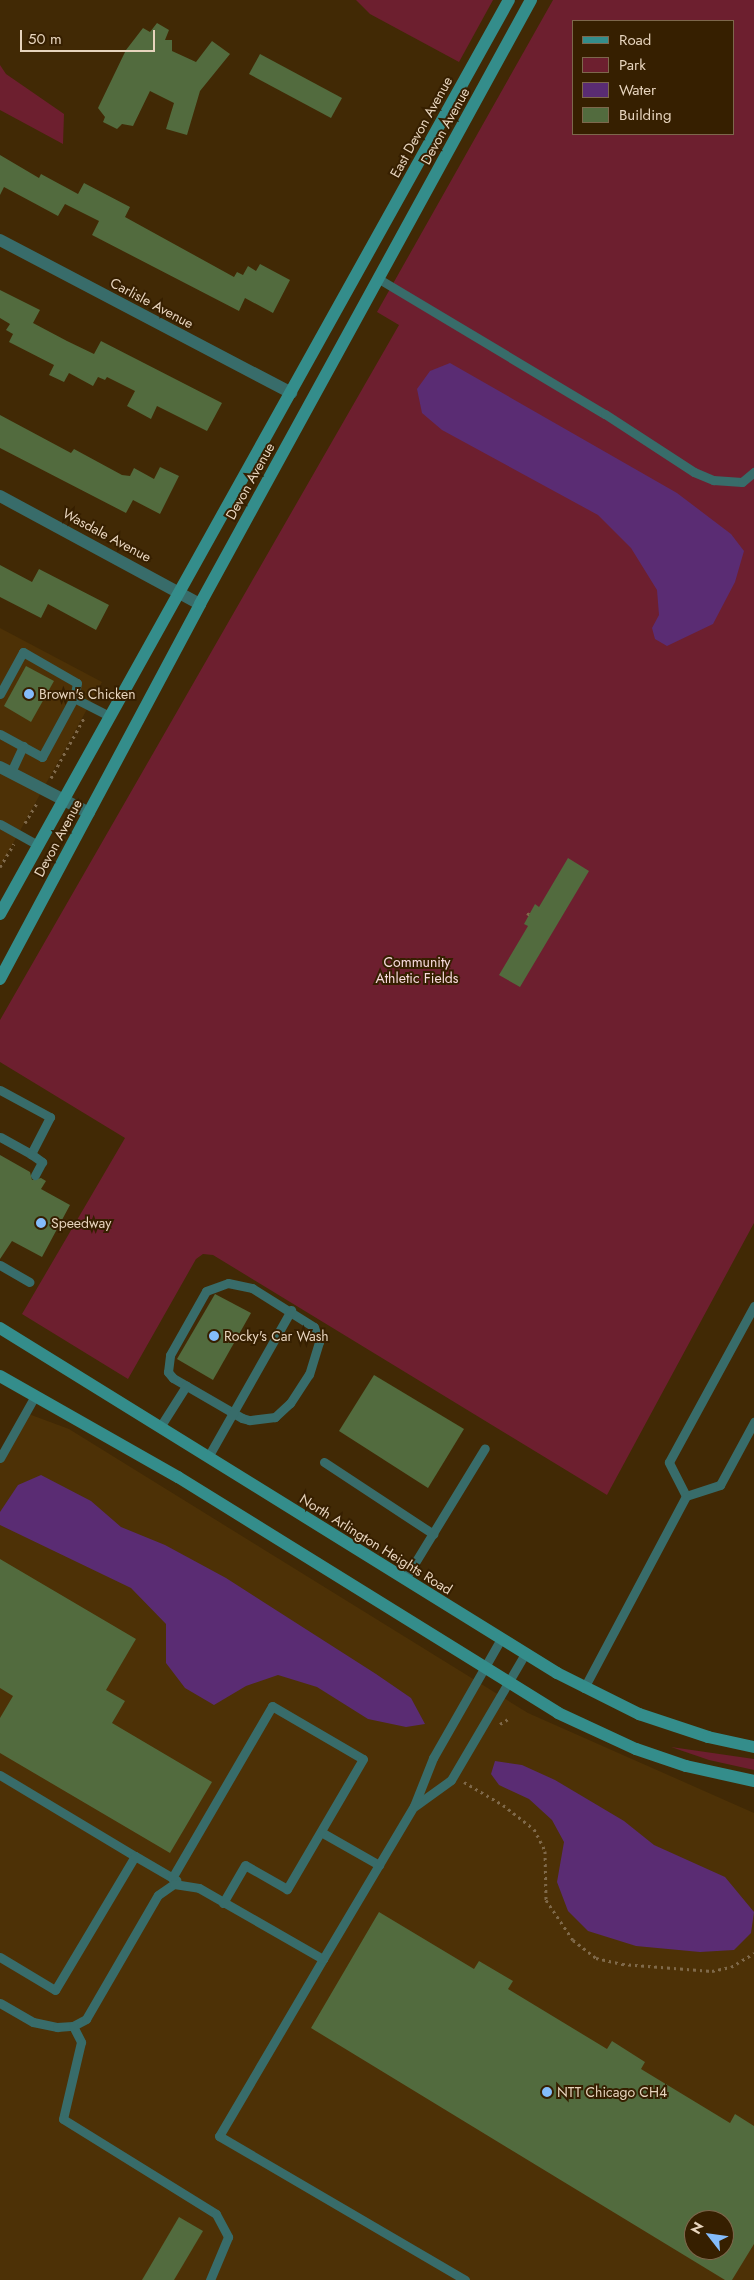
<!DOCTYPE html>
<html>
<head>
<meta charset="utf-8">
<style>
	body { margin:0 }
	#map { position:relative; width:754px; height:2280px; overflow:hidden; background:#412905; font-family:Jost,sans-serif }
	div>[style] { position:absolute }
	.built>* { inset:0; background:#4d3106 }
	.green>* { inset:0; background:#6d1f2f }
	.water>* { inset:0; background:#5a2c73 }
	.building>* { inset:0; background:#526b3e }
	.path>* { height:3px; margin-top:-1.5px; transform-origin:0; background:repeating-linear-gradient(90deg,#7f694a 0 2.5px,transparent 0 6.5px) }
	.lane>* { height:9px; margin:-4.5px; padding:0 4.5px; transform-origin:4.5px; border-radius:4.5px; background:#386c6a }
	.street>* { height:12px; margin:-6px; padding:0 6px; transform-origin:6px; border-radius:6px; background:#386c6a }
	.secondary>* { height:12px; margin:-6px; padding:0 6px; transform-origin:6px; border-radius:6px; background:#348d8b }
	.dots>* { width:14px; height:14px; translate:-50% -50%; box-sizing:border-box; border:2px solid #361f00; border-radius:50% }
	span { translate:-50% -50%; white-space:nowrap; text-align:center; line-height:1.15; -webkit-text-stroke:4px #361f00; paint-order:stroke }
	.street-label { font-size:14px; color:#e7d4bd }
	.poi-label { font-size:14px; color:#e7d4bd }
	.left { translate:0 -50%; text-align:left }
	.park-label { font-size:14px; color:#f7dbdd }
	.legend { position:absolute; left:572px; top:20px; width:162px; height:115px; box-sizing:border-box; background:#361f00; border:1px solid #7d674c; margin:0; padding:6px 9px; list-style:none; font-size:15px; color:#e7d4bd }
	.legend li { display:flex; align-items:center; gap:10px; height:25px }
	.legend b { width:25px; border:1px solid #7d674c }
	.north { position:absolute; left:684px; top:2210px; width:50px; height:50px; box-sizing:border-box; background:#361f00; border:1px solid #7d674c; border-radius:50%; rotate:300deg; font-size:14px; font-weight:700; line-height:20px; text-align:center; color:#e7d4bd }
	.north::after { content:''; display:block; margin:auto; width:18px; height:22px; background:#84bcfb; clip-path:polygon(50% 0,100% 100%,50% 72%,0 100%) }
	.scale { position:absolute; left:20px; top:30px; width:135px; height:22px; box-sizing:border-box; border:2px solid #e7d4bd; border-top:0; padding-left:6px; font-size:15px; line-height:18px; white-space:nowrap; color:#e7d4bd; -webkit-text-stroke:4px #361f00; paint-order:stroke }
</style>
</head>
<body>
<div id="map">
	<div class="built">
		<i style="clip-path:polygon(0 628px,102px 682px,0 867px)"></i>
		<i style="clip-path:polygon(evenodd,26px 1413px,69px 1429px,528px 1713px,754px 1813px,754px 2280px,0 2280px,0 1459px,26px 1413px,694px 2220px,724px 2220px,724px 2250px,694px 2250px,694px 2220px)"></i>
	</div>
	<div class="green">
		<i style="clip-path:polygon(356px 0,493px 0,459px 62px,370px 14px)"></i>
		<i style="clip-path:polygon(evenodd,553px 0,754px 0,754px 1223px,607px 1495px,213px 1255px,203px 1254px,196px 1259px,128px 1379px,22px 1314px,125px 1138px,0 1062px,0 1020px,399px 325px,377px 312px,553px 0,573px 21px,733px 21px,733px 134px,573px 134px,573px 21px)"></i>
		<i style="clip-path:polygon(0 65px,6px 74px,64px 114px,63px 144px,0 110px)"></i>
		<i style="clip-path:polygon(671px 1747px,754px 1759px,754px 1770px,709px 1760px)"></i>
	</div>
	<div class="water">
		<i style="clip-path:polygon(450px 363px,677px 493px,731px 534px,744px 551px,735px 582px,713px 624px,667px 646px,655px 639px,652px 628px,659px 615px,657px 590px,631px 548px,598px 515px,442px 430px,422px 413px,417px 389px,430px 371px)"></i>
		<i style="clip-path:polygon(41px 1475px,91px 1501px,121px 1527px,165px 1545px,226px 1578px,376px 1674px,411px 1698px,425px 1724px,406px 1727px,368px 1719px,317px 1687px,278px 1675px,246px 1686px,214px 1705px,185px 1688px,166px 1663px,166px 1624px,131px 1588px,0 1525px,0 1512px,18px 1485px)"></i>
		<i style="clip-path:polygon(495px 1761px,522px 1765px,555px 1780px,624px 1821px,654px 1845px,725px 1877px,754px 1912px,751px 1933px,734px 1950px,700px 1952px,636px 1946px,588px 1931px,568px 1911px,557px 1882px,564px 1842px,552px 1820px,529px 1799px,499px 1785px,491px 1774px)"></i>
	</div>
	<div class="building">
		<i style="clip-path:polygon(157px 23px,169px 30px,165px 40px,172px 40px,172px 51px,196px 62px,212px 41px,230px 54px,200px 91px,187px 135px,166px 129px,174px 103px,150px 91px,133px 126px,122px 124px,117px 129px,103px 122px,105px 117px,98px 108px,126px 50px,143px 28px,150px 32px)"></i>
		<i style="clip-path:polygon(260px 54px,342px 98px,331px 118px,249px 74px)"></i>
		<i style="clip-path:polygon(0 155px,39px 178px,41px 174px,78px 194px,84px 183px,130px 207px,125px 217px,234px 277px,237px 272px,243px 275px,248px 266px,256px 271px,260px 264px,290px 280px,273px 313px,245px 298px,239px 311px,92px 235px,99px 221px,65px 204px,58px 216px,4px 187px,0 195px)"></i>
		<i style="clip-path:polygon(0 290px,40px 310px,33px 323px,67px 341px,94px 354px,101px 341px,222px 403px,207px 431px,157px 406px,151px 419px,127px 406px,135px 391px,107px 377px,105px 380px,98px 377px,93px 386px,69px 373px,64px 382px,49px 375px,54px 365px,9px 342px,13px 334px,6px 330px,10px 324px,0 318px)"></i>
		<i style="clip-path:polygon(0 415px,71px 453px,74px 449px,122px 475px,130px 476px,134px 468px,154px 479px,160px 467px,179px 476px,160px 514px,133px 500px,126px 513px,0 448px)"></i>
		<i style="clip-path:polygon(0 565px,32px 582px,39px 569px,109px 605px,96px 630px,48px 604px,41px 618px,0 597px)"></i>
		<i style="clip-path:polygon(26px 666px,54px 681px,31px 722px,4px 706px)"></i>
		<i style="clip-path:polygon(568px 858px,589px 871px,520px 987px,499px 975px,528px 926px,524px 924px,535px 904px,539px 907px)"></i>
		<i style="clip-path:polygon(0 1155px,30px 1172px,32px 1180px,41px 1178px,46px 1181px,41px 1189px,70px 1205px,42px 1257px,12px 1241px,0 1259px)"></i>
		<i style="clip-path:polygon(215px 1294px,251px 1313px,213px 1380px,177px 1359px)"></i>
		<i style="clip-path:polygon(374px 1375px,464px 1429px,428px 1488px,339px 1431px)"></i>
		<i style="clip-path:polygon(0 1559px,136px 1639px,106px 1690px,125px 1701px,112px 1723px,212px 1782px,170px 1853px,0 1753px,0 1718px,13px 1696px,0 1688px)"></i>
		<i style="clip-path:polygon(evenodd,379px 1912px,474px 1969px,479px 1961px,513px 1981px,508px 1989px,607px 2049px,612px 2041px,645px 2062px,641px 2069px,730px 2123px,735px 2114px,754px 2126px,754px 2244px,732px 2280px,725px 2280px,311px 2028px,379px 1912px,694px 2220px,724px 2220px,724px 2250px,694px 2250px,694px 2220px)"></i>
		<i style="clip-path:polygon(179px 2217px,203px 2231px,174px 2280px,142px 2280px)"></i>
	</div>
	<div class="path">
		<i style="left:51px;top:778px;width:68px;rotate:-61.2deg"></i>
		<i style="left:25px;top:823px;width:23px;rotate:-59deg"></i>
		<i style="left:0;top:867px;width:27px;rotate:-59deg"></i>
		<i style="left:527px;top:913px;width:6px;rotate:31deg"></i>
		<i style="left:500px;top:1724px;width:12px;rotate:-31deg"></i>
		<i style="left:464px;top:1782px;width:45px;rotate:30.5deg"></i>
		<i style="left:503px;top:1805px;width:39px;rotate:38deg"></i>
		<i style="left:534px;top:1829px;width:25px;rotate:63deg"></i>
		<i style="left:545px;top:1851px;width:49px;rotate:88.8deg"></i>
		<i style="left:546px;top:1900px;width:48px;rotate:56deg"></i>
		<i style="left:573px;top:1940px;width:29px;rotate:38deg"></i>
		<i style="left:596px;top:1958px;width:27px;rotate:13deg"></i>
		<i style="left:622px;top:1964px;width:90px;rotate:4.4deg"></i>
		<i style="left:712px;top:1971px;width:19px;rotate:-12deg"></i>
		<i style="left:731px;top:1967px;width:27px;rotate:-31deg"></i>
	</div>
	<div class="lane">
		<i style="left:379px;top:279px;width:263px;rotate:30.9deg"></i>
		<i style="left:605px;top:414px;width:106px;rotate:33.1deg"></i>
		<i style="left:694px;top:472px;width:21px;rotate:23deg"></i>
		<i style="left:713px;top:480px;width:29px;rotate:4deg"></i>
		<i style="left:742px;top:482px;width:16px;rotate:-40deg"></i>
		<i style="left:0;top:694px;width:48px;rotate:-61.3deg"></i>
		<i style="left:23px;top:652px;width:62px;rotate:29.9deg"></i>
		<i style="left:77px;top:683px;width:15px;rotate:101deg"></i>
		<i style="left:0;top:734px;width:48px;rotate:28.7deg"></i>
		<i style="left:42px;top:757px;width:67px;rotate:-61.5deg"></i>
		<i style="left:74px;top:698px;width:38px;rotate:27deg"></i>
		<i style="left:11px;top:772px;width:29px;rotate:-65deg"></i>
		<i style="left:0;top:824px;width:41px;rotate:29.1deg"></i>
		<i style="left:0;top:1090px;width:57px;rotate:28.4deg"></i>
		<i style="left:50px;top:1117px;width:42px;rotate:117.2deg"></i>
		<i style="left:31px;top:1154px;width:35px;rotate:-151deg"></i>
		<i style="left:31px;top:1154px;width:14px;rotate:36deg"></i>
		<i style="left:42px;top:1162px;width:15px;rotate:118deg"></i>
		<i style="left:0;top:1265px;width:34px;rotate:30deg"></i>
		<i style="left:228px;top:1283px;width:25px;rotate:12deg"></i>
		<i style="left:252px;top:1288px;width:73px;rotate:32.2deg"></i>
		<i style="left:314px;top:1327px;width:16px;rotate:72deg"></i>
		<i style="left:319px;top:1342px;width:34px;rotate:107deg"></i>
		<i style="left:309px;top:1374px;width:35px;rotate:123deg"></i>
		<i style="left:290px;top:1403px;width:21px;rotate:137deg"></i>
		<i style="left:275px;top:1417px;width:26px;rotate:173deg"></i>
		<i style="left:249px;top:1420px;width:7px;rotate:-164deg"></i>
		<i style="left:242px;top:1418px;width:80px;rotate:-149.9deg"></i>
		<i style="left:173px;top:1378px;width:8px;rotate:-130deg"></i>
		<i style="left:168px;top:1372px;width:17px;rotate:-83deg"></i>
		<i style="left:170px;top:1355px;width:73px;rotate:-60.6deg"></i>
		<i style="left:206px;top:1291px;width:23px;rotate:-20deg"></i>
		<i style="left:160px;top:1427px;width:49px;rotate:-57.6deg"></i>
		<i style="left:208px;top:1457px;width:169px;rotate:-60.5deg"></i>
		<i style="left:0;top:1458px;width:71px;rotate:-60.6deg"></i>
		<i style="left:324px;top:1462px;width:131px;rotate:33.4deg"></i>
		<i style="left:686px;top:1496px;width:38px;rotate:-117deg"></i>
		<i style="left:669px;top:1462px;width:178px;rotate:-61.4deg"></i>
		<i style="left:405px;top:1579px;width:153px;rotate:-58.6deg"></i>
		<i style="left:584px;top:1688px;width:217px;rotate:-62deg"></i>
		<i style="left:686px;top:1496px;width:36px;rotate:-18deg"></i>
		<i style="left:720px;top:1485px;width:72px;rotate:-61.6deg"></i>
		<i style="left:0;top:1775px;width:157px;rotate:31deg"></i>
		<i style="left:135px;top:1856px;width:156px;rotate:120.8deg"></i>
		<i style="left:55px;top:1990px;width:64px;rotate:-149deg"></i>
		<i style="left:415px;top:1806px;width:44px;rotate:-35.8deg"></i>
		<i style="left:451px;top:1780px;width:146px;rotate:-59.6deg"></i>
		<i style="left:321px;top:1832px;width:67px;rotate:29.6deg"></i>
		<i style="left:135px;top:1856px;width:48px;rotate:30.3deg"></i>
		<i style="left:172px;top:1878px;width:199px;rotate:-59.8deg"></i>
		<i style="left:272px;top:1706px;width:105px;rotate:30.2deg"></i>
		<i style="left:363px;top:1759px;width:151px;rotate:120.3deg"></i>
		<i style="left:287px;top:1889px;width:48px;rotate:-150.3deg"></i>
		<i style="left:245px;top:1865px;width:44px;rotate:120.1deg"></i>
		<i style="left:323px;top:1959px;width:205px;rotate:120.4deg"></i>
		<i style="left:219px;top:2136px;width:285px;rotate:30.3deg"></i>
		<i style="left:0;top:2003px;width:38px;rotate:30deg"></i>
		<i style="left:33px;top:2022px;width:25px;rotate:12deg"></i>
		<i style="left:57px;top:2027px;width:16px;rotate:-4deg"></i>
		<i style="left:73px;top:2026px;width:15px;rotate:-28deg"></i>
		<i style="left:86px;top:2019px;width:143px;rotate:-59.9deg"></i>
		<i style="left:158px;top:1895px;width:19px;rotate:-35deg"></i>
		<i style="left:174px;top:1884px;width:25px;rotate:9deg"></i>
		<i style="left:199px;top:1888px;width:143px;rotate:29.8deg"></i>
		<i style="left:323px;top:1959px;width:178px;rotate:-59.3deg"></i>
		<i style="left:414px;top:1806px;width:52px;rotate:-68.4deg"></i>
		<i style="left:433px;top:1758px;width:137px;rotate:-60.3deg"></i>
		<i style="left:73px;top:2026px;width:18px;rotate:63deg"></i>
		<i style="left:81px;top:2042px;width:79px;rotate:103.2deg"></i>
		<i style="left:63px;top:2119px;width:180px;rotate:31.8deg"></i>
		<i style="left:216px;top:2214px;width:26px;rotate:62deg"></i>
		<i style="left:228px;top:2237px;width:47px;rotate:112.7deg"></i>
	</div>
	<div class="street">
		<i style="left:0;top:240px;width:329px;rotate:27.7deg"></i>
		<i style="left:0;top:496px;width:227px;rotate:28.4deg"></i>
		<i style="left:0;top:767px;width:100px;rotate:27.3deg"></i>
	</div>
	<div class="secondary">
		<i style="left:0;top:914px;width:1046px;rotate:-60.89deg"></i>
		<i style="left:0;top:979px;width:425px;rotate:-61.9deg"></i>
		<i style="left:200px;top:604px;width:689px;rotate:-61.28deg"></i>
		<i style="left:0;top:1328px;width:655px;rotate:31.77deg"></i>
		<i style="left:557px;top:1673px;width:92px;rotate:26.6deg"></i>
		<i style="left:639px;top:1714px;width:73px;rotate:18.4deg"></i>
		<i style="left:708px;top:1737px;width:47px;rotate:12.3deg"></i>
		<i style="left:0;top:1376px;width:205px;rotate:29.6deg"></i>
		<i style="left:178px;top:1477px;width:447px;rotate:31.8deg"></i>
		<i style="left:558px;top:1713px;width:86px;rotate:24.8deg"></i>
		<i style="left:636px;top:1749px;width:53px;rotate:18.8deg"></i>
		<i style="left:686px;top:1766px;width:70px;rotate:12.4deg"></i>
	</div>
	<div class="dots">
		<i style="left:29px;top:694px;background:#84bcfb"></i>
		<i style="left:41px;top:1223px;background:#84bcfb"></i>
		<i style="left:214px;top:1336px;background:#84bcfb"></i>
		<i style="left:547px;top:2092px;background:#84bcfb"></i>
	</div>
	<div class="street-label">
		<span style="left:445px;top:126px;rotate:-61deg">Devon Avenue</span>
		<span style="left:421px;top:127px;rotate:-61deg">East Devon Avenue</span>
		<span style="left:152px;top:303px;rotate:28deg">Carlisle Avenue</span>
		<span style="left:250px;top:481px;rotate:-61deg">Devon Avenue</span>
		<span style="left:107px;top:535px;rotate:28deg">Wasdale Avenue</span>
		<span style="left:58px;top:838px;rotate:-62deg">Devon Avenue</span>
		<span style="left:376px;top:1544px;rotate:32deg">North Arlington Heights Road</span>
	</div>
	<div class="poi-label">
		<span class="left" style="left:39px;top:694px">Brown's Chicken</span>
		<span class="left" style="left:51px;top:1223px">Speedway</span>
		<span class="left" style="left:224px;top:1336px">Rocky's Car Wash</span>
		<span class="left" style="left:557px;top:2092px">NTT Chicago CH4</span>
	</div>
	<div class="park-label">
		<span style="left:417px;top:970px">Community<br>Athletic Fields</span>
	</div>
	<ul class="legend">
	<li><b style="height:6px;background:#348d8b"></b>Road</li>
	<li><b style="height:14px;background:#6d1f2f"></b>Park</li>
	<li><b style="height:14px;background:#5a2c73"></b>Water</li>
	<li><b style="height:14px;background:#526b3e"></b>Building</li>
	</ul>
	<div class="north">N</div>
	<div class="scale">50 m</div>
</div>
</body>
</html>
